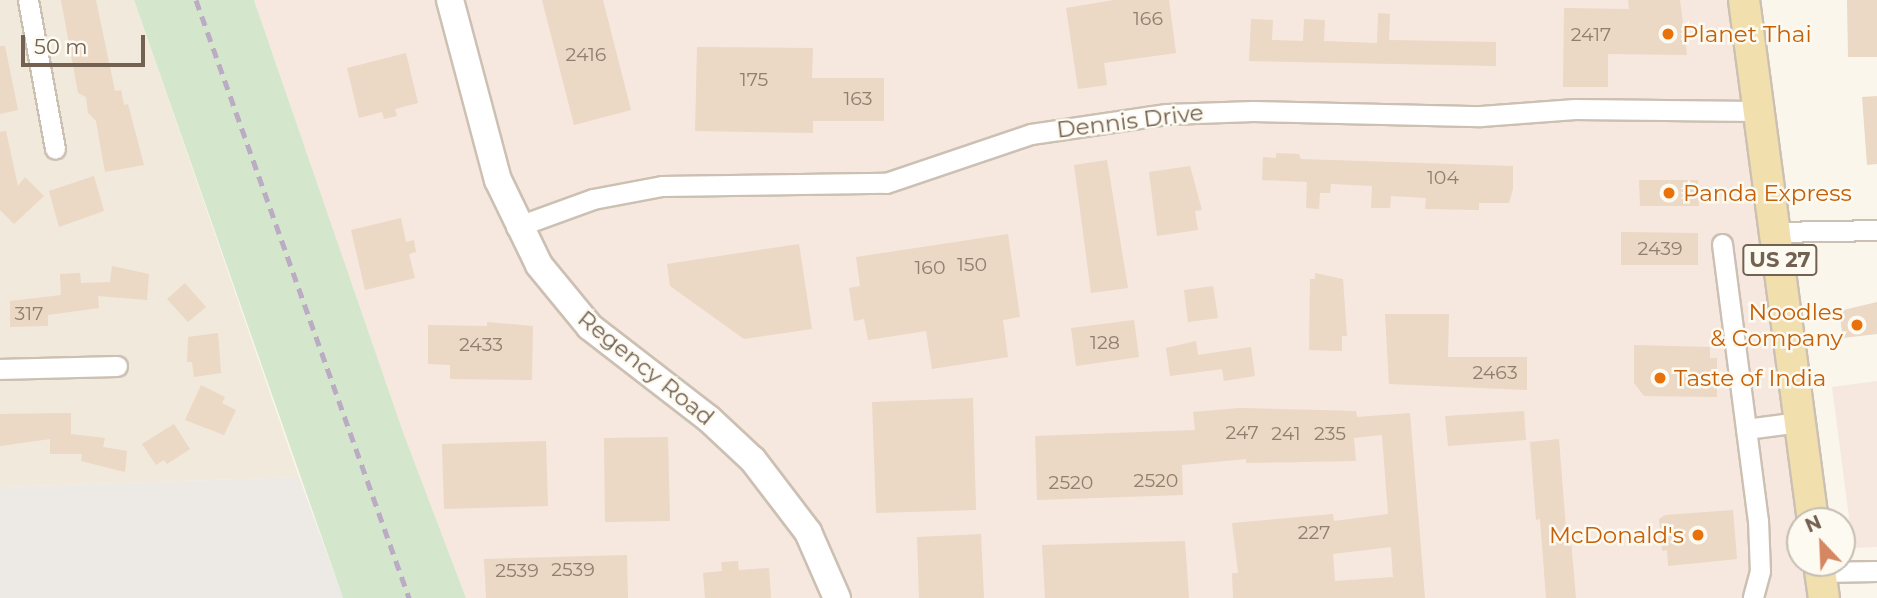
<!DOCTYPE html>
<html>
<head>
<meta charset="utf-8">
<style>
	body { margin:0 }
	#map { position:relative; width:1877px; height:598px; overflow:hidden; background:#fbf6ec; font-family:Montserrat,sans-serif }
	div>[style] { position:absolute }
	.residential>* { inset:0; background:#f1e9db }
	.commercial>* { inset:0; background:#f6e8de }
	.industrial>* { inset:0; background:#ede9e4 }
	.green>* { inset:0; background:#d4e7cc }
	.building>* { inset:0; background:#ebd8c5 }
	.roads { filter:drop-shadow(2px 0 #ccc0b3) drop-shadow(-2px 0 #ccc0b3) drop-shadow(0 2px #ccc0b3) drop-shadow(0 -2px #ccc0b3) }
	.street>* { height:19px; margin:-9.5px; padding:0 9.5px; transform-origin:9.5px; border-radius:9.5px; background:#fff }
	.secondary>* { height:26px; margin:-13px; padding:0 13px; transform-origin:13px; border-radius:13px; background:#fff }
	.primary>* { height:30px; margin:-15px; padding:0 15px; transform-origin:15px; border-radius:15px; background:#f1dfad }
	.rail>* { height:5px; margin-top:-2.5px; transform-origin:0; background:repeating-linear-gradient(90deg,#bbabc4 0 10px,transparent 0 17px) }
	.dots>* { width:19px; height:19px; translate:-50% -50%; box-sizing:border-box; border:4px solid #fdfaf2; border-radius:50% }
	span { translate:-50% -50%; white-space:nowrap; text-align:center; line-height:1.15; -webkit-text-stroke:5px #fdfaf2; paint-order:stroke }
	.number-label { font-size:19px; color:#917f6e }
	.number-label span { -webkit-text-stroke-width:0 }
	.shield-label span { padding:2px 5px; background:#fdfaf2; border:2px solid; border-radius:5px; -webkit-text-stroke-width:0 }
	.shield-label { font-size:21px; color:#736151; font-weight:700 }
	.food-label { font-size:23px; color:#c56008 }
	.left { translate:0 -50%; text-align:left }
	.right { translate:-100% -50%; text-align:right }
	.street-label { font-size:23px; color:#736151 }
	.north { position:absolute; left:1786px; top:507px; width:70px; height:70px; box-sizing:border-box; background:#fdfaf2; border:2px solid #c6bdb2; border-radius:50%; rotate:337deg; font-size:19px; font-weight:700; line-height:28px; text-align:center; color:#736151 }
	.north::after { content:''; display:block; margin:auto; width:24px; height:32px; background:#d58761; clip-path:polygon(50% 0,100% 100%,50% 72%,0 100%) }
	.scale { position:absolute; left:21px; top:35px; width:124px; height:32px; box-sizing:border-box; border:4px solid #736151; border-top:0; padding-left:9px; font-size:21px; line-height:24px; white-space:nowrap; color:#736151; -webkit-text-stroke:5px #fdfaf2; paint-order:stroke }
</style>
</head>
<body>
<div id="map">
	<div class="residential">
		<i style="clip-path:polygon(0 0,134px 0,299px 477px,0 487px)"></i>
	</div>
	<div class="commercial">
		<i style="clip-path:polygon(254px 0,1744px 0,1800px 521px,1800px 563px,1819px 563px,1824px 598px,466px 598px,403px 432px)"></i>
		<i style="clip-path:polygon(1877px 381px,1877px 547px,1853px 548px,1832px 387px)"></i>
	</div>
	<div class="industrial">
		<i style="clip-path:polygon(299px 477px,343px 598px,0 598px,0 487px)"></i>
	</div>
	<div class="green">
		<i style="clip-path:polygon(134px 0,254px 0,403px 432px,466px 598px,343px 598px)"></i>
	</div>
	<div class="building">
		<i style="clip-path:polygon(61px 0,96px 0,115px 91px,121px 90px,124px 105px,128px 104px,144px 165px,105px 172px,96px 121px,88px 113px,86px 97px,78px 93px)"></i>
		<i style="clip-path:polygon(542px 0,603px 0,631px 110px,574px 125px)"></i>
		<i style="clip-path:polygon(1114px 0,1169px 0,1176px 53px,1104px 63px,1107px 85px,1078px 89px,1066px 8px)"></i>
		<i style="clip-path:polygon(1628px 0,1680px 0,1687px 55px,1608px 54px,1608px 87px,1563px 87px,1564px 8px,1629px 9px)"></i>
		<i style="clip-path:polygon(1847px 0,1877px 0,1877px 57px,1848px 57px)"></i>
		<i style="clip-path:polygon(1378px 13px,1390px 14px,1389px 40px,1496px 42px,1496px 66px,1249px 61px,1251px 19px,1273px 20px,1272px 40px,1303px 41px,1304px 19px,1325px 20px,1324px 41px,1377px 43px)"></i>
		<i style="clip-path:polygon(0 46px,5px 46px,18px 110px,0 114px)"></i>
		<i style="clip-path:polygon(697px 47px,813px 48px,812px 78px,884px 78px,884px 121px,813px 121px,813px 133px,695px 131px)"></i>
		<i style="clip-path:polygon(406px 53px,418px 103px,395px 109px,397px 116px,384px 119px,382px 112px,359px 118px,347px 68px)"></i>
		<i style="clip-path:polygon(1877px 96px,1877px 164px,1867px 165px,1862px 97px)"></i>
		<i style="clip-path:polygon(6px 131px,18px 186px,25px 177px,44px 196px,14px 224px,0 210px,0 132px)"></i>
		<i style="clip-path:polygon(1276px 153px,1299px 154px,1301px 159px,1513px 166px,1513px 189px,1509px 203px,1479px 203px,1479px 210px,1425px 209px,1426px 198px,1391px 196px,1390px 208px,1371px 208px,1372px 186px,1331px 184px,1330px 193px,1320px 193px,1319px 209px,1306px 208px,1307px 182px,1262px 180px,1263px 157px,1276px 158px)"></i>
		<i style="clip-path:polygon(1107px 160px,1128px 288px,1091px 293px,1074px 165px)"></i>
		<i style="clip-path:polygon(1190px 166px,1202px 210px,1195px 211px,1198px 230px,1157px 236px,1149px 172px)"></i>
		<i style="clip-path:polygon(94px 176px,104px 211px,59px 227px,49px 191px)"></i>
		<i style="clip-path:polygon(1639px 180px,1698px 180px,1699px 206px,1640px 206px)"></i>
		<i style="clip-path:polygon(401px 218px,406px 242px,414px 240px,416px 252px,409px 254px,415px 278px,365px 290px,351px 230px)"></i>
		<i style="clip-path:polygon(1621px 232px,1698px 233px,1698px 265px,1621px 265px)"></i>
		<i style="clip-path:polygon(1008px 234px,1020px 317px,1003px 320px,1008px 357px,932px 369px,926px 331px,868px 340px,864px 319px,854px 321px,849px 288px,860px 286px,856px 257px)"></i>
		<i style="clip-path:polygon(799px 244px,812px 329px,744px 339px,670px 286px,667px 264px)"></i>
		<i style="clip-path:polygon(112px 266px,149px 274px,147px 300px,98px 296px,99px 308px,48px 315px,48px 326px,10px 327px,10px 301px,61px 295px,60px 274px,80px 273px,81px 283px,110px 282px)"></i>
		<i style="clip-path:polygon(1315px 273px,1343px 279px,1347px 336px,1342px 336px,1342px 351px,1309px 350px,1310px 279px,1315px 279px)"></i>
		<i style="clip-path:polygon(185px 283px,206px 307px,188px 322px,167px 299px)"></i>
		<i style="clip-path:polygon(1213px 286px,1218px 318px,1188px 322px,1184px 290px)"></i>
		<i style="clip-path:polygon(1877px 302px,1877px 334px,1843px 338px,1839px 311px)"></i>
		<i style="clip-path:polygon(1385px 314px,1449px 314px,1448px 357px,1527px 357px,1527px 390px,1389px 384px)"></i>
		<i style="clip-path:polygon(1134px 320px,1139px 357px,1076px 366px,1071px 328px)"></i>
		<i style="clip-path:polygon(487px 322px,533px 326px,532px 380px,450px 379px,450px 365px,428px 364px,428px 325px,487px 326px)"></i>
		<i style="clip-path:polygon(218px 333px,221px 373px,194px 377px,192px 362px,187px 362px,188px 337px)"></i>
		<i style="clip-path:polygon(1196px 341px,1198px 355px,1251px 347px,1255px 376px,1224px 381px,1222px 369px,1170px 376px,1166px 348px)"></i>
		<i style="clip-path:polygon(1634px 345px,1710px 347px,1710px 358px,1717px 358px,1717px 397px,1644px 396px,1634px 383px)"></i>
		<i style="clip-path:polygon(201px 385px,225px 397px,222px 403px,236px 410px,224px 435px,185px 420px)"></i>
		<i style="clip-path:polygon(973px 398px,976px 510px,876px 513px,872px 402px)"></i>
		<i style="clip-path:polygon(evenodd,1239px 408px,1356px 411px,1357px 417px,1410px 413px,1425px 598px,1233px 598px,1232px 573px,1238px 573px,1232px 523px,1333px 514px,1334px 521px,1388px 514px,1382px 435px,1354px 438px,1356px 461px,1246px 463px,1246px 459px,1182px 465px,1183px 495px,1037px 500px,1035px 436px,1195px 430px,1193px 412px,1239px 408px,1391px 547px,1393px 577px,1335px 581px,1333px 554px,1391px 547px)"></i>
		<i style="clip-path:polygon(1524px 411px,1526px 440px,1448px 446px,1445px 416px)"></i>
		<i style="clip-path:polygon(71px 413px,71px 434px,105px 438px,103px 447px,127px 451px,125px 472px,81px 461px,82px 454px,50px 454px,50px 439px,0 446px,0 414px)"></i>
		<i style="clip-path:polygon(174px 424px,190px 449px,167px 464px,164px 460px,156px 465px,142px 444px)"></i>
		<i style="clip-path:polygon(668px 437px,670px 521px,605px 522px,604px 438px)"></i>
		<i style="clip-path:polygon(1559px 439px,1566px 529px,1570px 529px,1576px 598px,1546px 598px,1540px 519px,1536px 520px,1530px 442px)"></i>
		<i style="clip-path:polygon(546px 441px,548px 506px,444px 509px,442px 444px)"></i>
		<i style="clip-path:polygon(1733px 510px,1737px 559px,1668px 566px,1667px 550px,1662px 551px,1659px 519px,1665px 515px)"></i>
		<i style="clip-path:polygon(981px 534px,984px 598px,919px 598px,917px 537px)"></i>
		<i style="clip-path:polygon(1185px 541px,1189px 598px,1045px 598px,1042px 545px)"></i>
		<i style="clip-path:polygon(627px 555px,628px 598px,486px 598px,484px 559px)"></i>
		<i style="clip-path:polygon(738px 561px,739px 570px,769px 568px,771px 598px,705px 598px,703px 573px,722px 571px,721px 562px)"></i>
	</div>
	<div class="roads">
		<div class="street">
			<i style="left:28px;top:0;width:151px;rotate:79.7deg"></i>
			<i style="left:516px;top:227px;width:82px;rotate:-20deg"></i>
			<i style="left:593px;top:199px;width:70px;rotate:-10.7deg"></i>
			<i style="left:662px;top:186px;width:224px;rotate:-0.8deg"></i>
			<i style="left:886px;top:183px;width:153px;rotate:-18.7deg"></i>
			<i style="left:1031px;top:134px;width:137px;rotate:-8.4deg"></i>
			<i style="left:1167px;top:114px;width:86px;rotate:-2deg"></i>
			<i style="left:1253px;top:111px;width:228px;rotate:1.3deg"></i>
			<i style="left:1481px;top:116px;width:94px;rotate:-4.3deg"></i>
			<i style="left:1575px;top:109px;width:184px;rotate:0.6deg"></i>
			<i style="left:1776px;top:232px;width:101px;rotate:-1.1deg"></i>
			<i style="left:1722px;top:244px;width:278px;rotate:82.6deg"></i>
			<i style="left:1758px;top:520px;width:51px;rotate:87.8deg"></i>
			<i style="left:1760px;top:571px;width:28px;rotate:105deg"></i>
			<i style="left:0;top:369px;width:117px;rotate:-1.5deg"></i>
			<i style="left:1746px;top:429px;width:54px;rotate:-7.4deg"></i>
			<i style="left:1820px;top:572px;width:57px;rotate:-1deg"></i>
		</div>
		<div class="secondary">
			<i style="left:450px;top:0;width:186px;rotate:75.1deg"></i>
			<i style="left:498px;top:180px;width:94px;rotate:64.2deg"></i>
			<i style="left:539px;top:265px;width:80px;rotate:50.6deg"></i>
			<i style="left:590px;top:327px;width:150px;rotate:37.7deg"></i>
			<i style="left:709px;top:419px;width:60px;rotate:43deg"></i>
			<i style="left:753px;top:460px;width:91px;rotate:52.6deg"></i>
			<i style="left:808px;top:532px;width:72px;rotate:66.3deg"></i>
		</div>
		<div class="primary">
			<i style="left:1744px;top:0;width:526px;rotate:82.46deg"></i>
			<i style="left:1819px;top:563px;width:35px;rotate:82deg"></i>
		</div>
	</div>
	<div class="rail">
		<i style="left:196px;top:0;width:635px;rotate:70.39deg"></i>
	</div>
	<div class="dots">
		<i style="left:1668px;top:34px;background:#e8710a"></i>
		<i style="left:1669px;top:193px;background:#e8710a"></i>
		<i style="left:1857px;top:325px;background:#e8710a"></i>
		<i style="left:1660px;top:378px;background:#e8710a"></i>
		<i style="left:1698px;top:535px;background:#e8710a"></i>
	</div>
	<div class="number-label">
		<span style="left:1148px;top:19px">166</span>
		<span style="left:1591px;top:35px">2417</span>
		<span style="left:586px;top:55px">2416</span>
		<span style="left:754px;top:80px">175</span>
		<span style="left:858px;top:99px">163</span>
		<span style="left:1443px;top:178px">104</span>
		<span style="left:1660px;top:249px">2439</span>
		<span style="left:972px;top:265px">150</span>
		<span style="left:930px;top:268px">160</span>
		<span style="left:29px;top:314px">317</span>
		<span style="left:1105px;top:343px">128</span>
		<span style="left:481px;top:345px">2433</span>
		<span style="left:1495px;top:373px">2463</span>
		<span style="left:1242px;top:433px">247</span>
		<span style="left:1286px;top:434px">241</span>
		<span style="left:1330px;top:434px">235</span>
		<span style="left:1156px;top:481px">2520</span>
		<span style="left:1071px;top:483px">2520</span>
		<span style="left:1314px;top:533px">227</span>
		<span style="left:573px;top:570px">2539</span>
		<span style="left:517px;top:571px">2539</span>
	</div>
	<div class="shield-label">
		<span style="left:1780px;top:260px">US 27</span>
	</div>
	<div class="food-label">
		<span class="left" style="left:1682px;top:34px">Planet Thai</span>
		<span class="left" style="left:1683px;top:193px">Panda Express</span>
		<span class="right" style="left:1843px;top:325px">Noodles<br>&amp; Company</span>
		<span class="left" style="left:1674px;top:378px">Taste of India</span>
		<span class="right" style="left:1684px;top:535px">McDonald's</span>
	</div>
	<div class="street-label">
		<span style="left:1130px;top:121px;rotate:-7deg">Dennis Drive</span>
		<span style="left:646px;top:368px;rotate:39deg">Regency Road</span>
	</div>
	<div class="north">N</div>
	<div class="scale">50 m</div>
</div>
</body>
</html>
